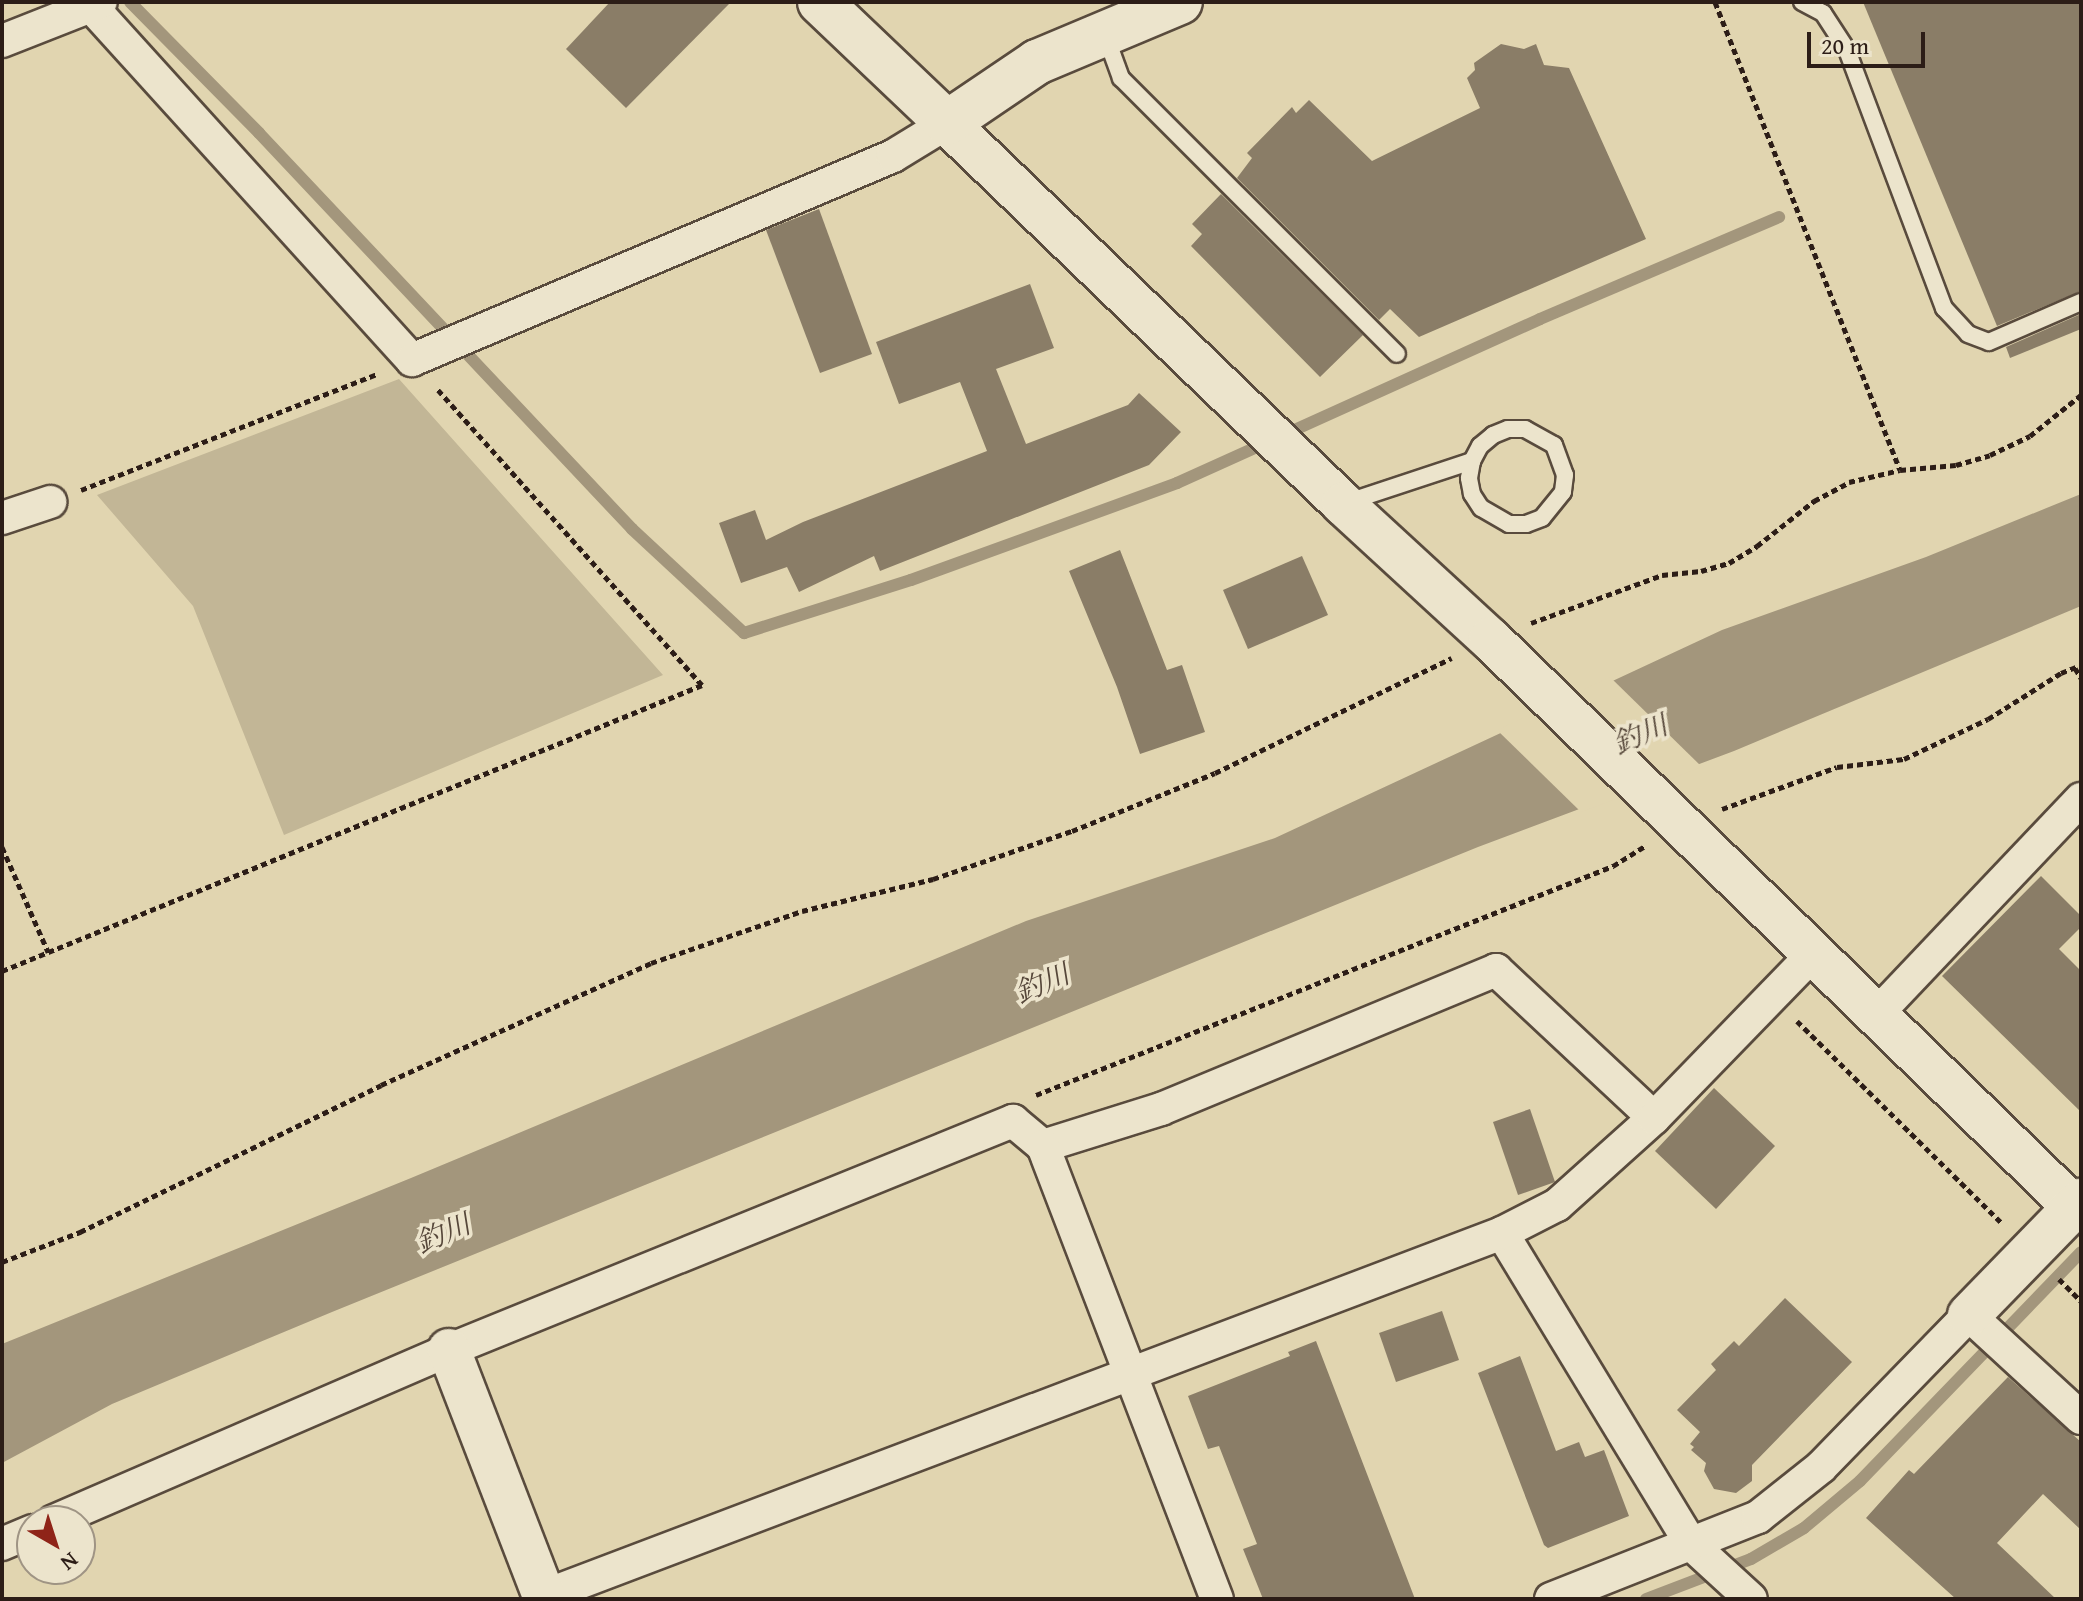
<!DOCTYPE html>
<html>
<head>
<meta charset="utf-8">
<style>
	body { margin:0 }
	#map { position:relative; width:2083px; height:1601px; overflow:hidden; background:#e1d5b0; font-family:"Gentium Book Plus","Noto Serif JP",serif }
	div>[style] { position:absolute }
	.green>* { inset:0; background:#c2b696 }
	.water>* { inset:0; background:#a3967c }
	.pier>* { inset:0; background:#e1d5b0 }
	.stream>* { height:12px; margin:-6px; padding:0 6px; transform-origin:6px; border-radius:6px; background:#a3967c }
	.building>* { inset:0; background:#8a7d67 }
	.path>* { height:5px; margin-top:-2.5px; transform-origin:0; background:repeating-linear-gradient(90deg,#2c1d17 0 6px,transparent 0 10px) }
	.roads { filter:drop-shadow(2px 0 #594b3d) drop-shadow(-2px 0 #594b3d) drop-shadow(0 2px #594b3d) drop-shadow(0 -2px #594b3d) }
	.service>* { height:16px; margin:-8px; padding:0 8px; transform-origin:8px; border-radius:8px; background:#ece4cc }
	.minor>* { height:32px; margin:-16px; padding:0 16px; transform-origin:16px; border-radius:16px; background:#ece4cc }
	.tertiary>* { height:42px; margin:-21px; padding:0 21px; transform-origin:21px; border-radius:21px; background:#ece4cc }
	.secondary>* { height:44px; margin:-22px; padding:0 22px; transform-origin:22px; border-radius:22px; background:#ece4cc }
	span { translate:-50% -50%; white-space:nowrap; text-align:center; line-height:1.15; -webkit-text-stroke:7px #ece4cc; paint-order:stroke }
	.water-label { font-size:28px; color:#56473a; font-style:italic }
	.frame { position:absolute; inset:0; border:4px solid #2c1d17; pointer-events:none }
	.north { position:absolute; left:16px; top:1505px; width:80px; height:80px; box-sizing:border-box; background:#ece4cc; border:2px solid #9f9484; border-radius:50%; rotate:141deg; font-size:22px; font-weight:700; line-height:32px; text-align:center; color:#2c1d17 }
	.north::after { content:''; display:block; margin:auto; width:28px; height:36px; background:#8f2418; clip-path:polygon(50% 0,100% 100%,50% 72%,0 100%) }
	.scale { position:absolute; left:1807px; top:32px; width:118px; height:36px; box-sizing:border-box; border:4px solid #2c1d17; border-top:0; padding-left:10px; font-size:24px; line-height:28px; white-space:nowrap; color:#2c1d17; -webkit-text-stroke:6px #ece4cc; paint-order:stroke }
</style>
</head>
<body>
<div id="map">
	<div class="green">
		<i style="clip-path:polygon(399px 379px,663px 675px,284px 835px,193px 606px,97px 495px)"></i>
	</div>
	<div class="water">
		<i style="clip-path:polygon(2081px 494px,2081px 606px,1734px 751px,1478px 847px,332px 1312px,112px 1404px,2px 1463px,2px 1344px,411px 1178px,1026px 921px,1275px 838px,1722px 630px,1926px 557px)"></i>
	</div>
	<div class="pier">
		<i style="clip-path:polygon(1610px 677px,1702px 767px,1581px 812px,1497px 730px)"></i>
	</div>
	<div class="stream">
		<i style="left:130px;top:2px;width:184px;rotate:45.4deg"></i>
		<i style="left:259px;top:133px;width:544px;rotate:46.71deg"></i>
		<i style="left:632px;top:529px;width:153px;rotate:42.9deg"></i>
		<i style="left:744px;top:633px;width:175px;rotate:-17.6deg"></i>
		<i style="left:911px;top:580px;width:283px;rotate:-20deg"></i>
		<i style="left:1177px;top:483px;width:398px;rotate:-24.3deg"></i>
		<i style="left:1540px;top:319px;width:260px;rotate:-23.1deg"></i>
		<i style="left:1646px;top:1599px;width:112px;rotate:-20.9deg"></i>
		<i style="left:1751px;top:1559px;width:61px;rotate:-30.3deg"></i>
		<i style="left:1804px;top:1528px;width:73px;rotate:-40deg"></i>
		<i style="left:1860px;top:1481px;width:318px;rotate:-46deg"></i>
	</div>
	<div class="building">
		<i style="clip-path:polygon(610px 2px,731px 2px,626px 108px,566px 49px)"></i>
		<i style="clip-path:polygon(1863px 2px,2081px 2px,2081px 291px,1997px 326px)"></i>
		<i style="clip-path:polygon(1501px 44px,1524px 49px,1536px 44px,1544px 65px,1569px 68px,1646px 239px,1419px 337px,1390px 309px,1379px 320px,1237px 178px,1252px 158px,1247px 153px,1292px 107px,1296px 113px,1309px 100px,1372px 161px,1480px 108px,1467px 78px,1475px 70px,1474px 63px)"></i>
		<i style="clip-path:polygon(1221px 194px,1363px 335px,1320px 377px,1191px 246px,1202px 234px,1192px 224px)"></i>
		<i style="clip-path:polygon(819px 209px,872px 354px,820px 373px,766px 230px)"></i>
		<i style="clip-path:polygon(1030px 284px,1054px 348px,996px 369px,1026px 444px,1128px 405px,1139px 393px,1181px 432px,1149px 465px,880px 571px,874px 556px,799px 592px,787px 567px,741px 583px,719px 523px,755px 510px,766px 540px,803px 522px,987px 451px,960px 382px,899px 404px,876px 342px)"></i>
		<i style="clip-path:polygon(2081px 314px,2081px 329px,2010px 358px,2006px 347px)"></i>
		<i style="clip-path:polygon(1120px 550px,1167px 670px,1182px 665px,1205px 732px,1140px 754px,1117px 687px,1069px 571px)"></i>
		<i style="clip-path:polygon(1302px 556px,1328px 615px,1248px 649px,1223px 590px)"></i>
		<i style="clip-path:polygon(2041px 876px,2081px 916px,2081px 927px,2059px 949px,2081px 971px,2081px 1112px,1942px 976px)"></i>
		<i style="clip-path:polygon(1714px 1088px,1775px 1146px,1716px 1209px,1655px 1151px)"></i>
		<i style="clip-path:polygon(1530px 1109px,1555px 1182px,1518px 1195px,1493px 1122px)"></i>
		<i style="clip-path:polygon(1785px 1298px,1852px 1362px,1752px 1465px,1752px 1481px,1736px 1493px,1714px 1489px,1704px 1471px,1706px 1463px,1691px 1450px,1694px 1447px,1690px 1444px,1700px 1432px,1677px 1410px,1716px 1370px,1711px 1364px,1734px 1341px,1739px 1346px)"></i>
		<i style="clip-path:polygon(1442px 1311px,1459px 1360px,1396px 1382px,1379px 1333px)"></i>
		<i style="clip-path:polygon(1316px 1341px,1334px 1388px,1415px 1599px,1263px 1599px,1243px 1549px,1257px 1544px,1219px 1446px,1208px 1449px,1188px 1396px,1290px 1356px,1288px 1352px)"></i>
		<i style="clip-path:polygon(1520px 1356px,1556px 1451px,1579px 1442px,1585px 1457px,1604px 1450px,1629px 1516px,1548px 1548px,1544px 1545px,1478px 1373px)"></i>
		<i style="clip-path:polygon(2008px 1377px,2081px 1442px,2081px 1530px,2043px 1494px,1997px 1543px,2056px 1599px,1956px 1599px,1866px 1518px,1909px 1470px,1914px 1474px)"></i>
	</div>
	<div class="path">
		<i style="left:1715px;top:2px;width:503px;rotate:68.43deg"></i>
		<i style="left:81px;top:490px;width:318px;rotate:-21.4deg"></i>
		<i style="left:1531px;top:623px;width:140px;rotate:-20.1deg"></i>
		<i style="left:1662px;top:575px;width:39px;rotate:-6deg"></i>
		<i style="left:1701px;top:571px;width:29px;rotate:-16deg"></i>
		<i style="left:1729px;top:563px;width:33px;rotate:-31deg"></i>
		<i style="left:1757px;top:546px;width:73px;rotate:-38.3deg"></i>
		<i style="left:1814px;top:501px;width:40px;rotate:-28deg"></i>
		<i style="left:1849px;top:482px;width:52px;rotate:-13.2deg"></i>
		<i style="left:1900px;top:470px;width:56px;rotate:-5.1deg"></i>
		<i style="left:1956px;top:465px;width:35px;rotate:-16deg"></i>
		<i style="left:1990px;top:455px;width:44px;rotate:-25.4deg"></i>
		<i style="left:2030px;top:436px;width:65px;rotate:-38.8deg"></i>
		<i style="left:2075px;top:668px;width:12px;rotate:59deg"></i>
		<i style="left:1722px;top:809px;width:122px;rotate:-20.1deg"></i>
		<i style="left:1837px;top:767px;width:67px;rotate:-6.8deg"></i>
		<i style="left:1904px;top:759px;width:93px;rotate:-25.5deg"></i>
		<i style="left:1988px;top:719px;width:86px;rotate:-32.2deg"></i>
		<i style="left:2061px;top:673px;width:22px;rotate:-22deg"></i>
		<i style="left:2px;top:847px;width:115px;rotate:66.3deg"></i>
		<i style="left:2px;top:971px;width:756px;rotate:-22.22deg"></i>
		<i style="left:702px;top:685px;width:399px;rotate:-131.8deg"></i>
		<i style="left:1797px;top:1021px;width:289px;rotate:44.6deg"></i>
		<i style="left:1036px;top:1095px;width:621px;rotate:-21.65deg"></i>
		<i style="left:1613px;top:866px;width:38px;rotate:-32deg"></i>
		<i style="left:2px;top:1262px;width:84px;rotate:-21deg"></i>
		<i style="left:80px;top:1232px;width:335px;rotate:-26deg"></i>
		<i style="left:381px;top:1085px;width:296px;rotate:-24.3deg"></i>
		<i style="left:651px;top:963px;width:160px;rotate:-19deg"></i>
		<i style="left:802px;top:911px;width:135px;rotate:-13.7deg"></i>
		<i style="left:933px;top:879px;width:147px;rotate:-19.1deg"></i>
		<i style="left:1072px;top:831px;width:154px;rotate:-22.1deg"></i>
		<i style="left:1215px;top:773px;width:263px;rotate:-25.9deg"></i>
		<i style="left:2059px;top:1279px;width:31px;rotate:45deg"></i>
	</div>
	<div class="roads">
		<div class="service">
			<i style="left:1802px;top:2px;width:24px;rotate:28deg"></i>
			<i style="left:1823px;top:13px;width:44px;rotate:57deg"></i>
			<i style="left:1847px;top:50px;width:276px;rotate:69.4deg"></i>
			<i style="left:1944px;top:308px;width:35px;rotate:47deg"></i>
			<i style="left:1968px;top:334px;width:22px;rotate:21deg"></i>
			<i style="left:1989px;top:342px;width:100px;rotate:-23.5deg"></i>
			<i style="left:1105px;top:34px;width:47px;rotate:70deg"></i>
			<i style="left:1121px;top:78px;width:390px;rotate:45deg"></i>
			<i style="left:1348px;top:502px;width:131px;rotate:-18.3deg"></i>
			<i style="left:1472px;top:461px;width:17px;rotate:-62deg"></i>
			<i style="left:1480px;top:446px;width:17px;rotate:-40deg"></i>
			<i style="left:1493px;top:435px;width:16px;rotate:-22deg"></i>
			<i style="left:1508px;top:429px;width:17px"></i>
			<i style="left:1525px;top:429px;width:33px;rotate:29deg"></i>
			<i style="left:1554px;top:445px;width:32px;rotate:70deg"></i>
			<i style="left:1565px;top:475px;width:17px;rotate:97deg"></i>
			<i style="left:1563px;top:492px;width:33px;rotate:129deg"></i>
			<i style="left:1542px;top:518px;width:17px;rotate:159deg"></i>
			<i style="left:1526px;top:524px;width:17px;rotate:180deg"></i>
			<i style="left:1509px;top:524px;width:32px;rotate:-150deg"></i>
			<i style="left:1481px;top:508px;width:17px;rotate:-123deg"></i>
			<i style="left:1472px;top:494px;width:16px;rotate:-101deg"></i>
			<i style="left:1469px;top:478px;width:17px;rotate:-80deg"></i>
		</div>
		<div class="minor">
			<i style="left:91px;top:6px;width:478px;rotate:47.8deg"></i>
			<i style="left:412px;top:360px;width:522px;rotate:-22.98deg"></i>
			<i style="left:893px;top:156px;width:63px;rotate:-31.4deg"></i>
			<i style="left:2px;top:41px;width:106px;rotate:-21.5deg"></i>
			<i style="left:2px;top:518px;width:51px;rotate:-18.4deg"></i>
			<i style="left:1876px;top:1015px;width:298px;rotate:-46.5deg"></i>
			<i style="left:1043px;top:1146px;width:124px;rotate:-17.4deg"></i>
			<i style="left:1161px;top:1109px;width:363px;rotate:-22.5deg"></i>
			<i style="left:1496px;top:970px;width:216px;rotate:43.1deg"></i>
			<i style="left:1502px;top:1233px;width:364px;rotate:58.7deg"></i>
			<i style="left:1691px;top:1544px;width:81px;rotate:42.5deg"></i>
			<i style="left:54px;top:1521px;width:430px;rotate:-23.4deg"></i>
			<i style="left:449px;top:1350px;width:609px;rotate:-22.1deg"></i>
			<i style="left:1013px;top:1121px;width:39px;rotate:40deg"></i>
			<i style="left:1043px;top:1146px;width:485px;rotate:69deg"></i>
			<i style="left:2px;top:1544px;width:33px;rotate:-23deg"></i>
			<i style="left:544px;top:1596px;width:1024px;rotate:-20.75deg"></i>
			<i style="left:1502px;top:1233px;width:62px;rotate:-27deg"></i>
			<i style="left:1557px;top:1205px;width:130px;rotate:-41.9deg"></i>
			<i style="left:1654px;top:1118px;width:228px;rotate:-45.9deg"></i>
			<i style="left:1551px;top:1599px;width:223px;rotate:-21.6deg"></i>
			<i style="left:1758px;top:1517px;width:80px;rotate:-38.4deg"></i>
			<i style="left:1821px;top:1467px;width:212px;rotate:-45.8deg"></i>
			<i style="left:1969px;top:1315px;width:152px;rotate:42.6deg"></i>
		</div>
		<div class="tertiary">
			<i style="left:947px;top:123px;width:550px;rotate:43.89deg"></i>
			<i style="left:1343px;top:504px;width:200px;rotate:42.6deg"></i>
			<i style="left:1490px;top:639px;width:815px;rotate:44.2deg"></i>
			<i style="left:1969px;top:1315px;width:161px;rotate:-45.8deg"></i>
			<i style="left:449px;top:1350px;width:267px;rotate:68.9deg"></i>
		</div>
		<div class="secondary">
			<i style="left:820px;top:2px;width:175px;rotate:43.6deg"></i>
			<i style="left:947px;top:123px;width:109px;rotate:-34.1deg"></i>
			<i style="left:1037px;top:62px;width:155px;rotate:-22.8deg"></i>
		</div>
	</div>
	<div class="water-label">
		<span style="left:1640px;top:734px;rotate:-23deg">釣川</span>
		<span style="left:1042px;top:983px;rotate:-23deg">釣川</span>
		<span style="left:443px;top:1233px;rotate:-23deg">釣川</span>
	</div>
	<div class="frame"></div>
	<div class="north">N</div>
	<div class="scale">20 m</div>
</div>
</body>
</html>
